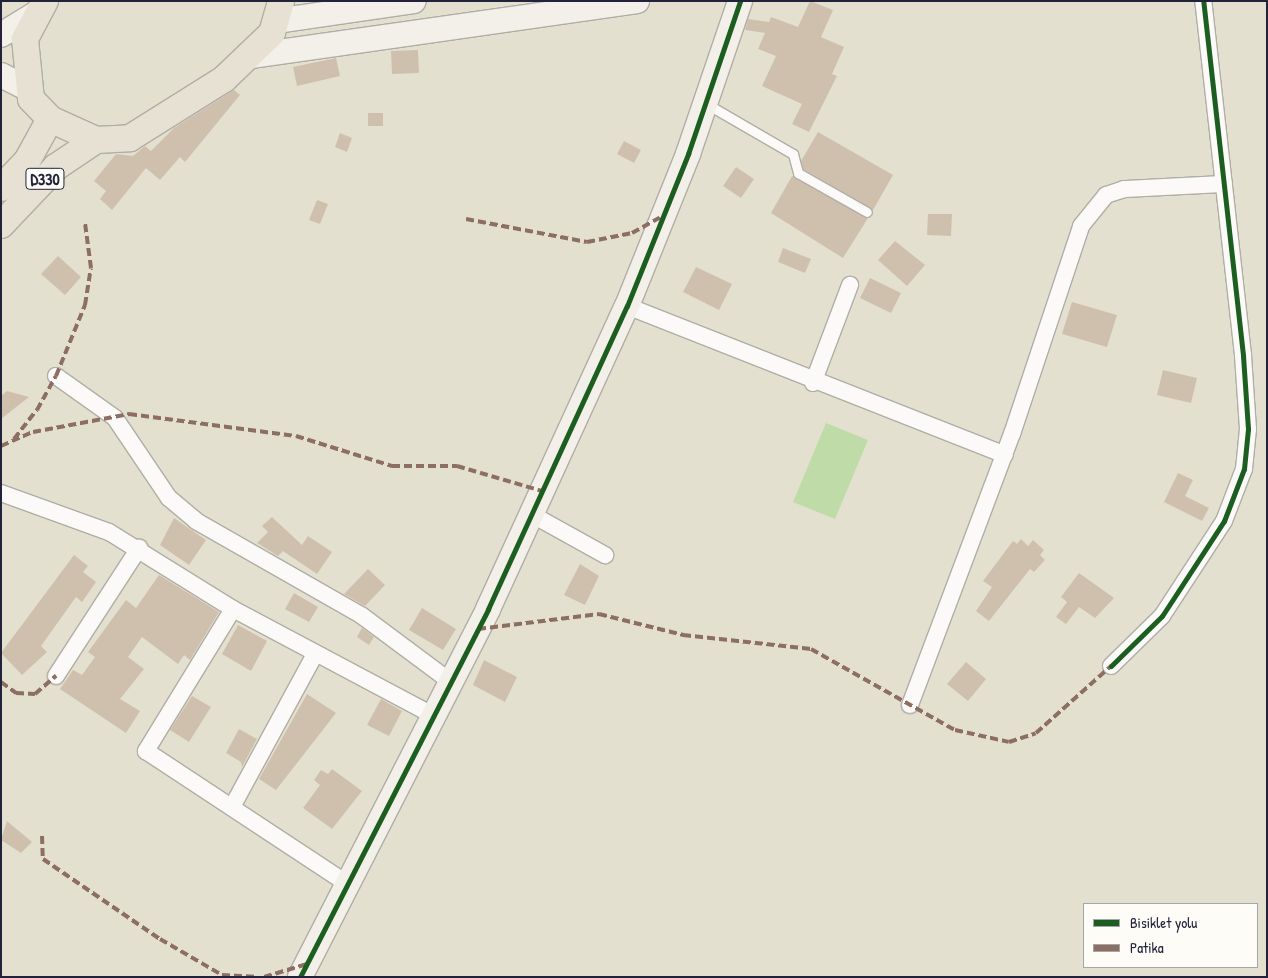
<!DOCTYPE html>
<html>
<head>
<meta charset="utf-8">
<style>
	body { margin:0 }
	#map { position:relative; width:1268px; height:978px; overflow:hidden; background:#e4e0cf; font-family:"Patrick Hand",sans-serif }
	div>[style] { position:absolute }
	.green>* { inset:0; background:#bedba8 }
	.building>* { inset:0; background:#cfc0ae }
	.roads { filter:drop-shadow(1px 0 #b0ada5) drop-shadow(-1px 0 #b0ada5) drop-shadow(0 1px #b0ada5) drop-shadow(0 -1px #b0ada5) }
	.lane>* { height:9px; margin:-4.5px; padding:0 4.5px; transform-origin:4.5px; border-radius:4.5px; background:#fbfaf8 }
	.street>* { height:16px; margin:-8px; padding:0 8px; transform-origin:8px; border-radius:8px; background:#fbfaf8 }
	.secondary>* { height:24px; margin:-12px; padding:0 12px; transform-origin:12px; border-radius:12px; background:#f3f0e9 }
	.primary>* { height:26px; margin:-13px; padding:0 13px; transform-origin:13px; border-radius:13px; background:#e7e1d4 }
	.quiet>* { height:4px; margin-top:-2px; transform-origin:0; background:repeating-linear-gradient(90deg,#8d6e63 0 8px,transparent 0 12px) }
	.cycleway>* { height:5px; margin:-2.5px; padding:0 2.5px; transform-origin:2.5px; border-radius:2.5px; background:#1b5e20 }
	span { translate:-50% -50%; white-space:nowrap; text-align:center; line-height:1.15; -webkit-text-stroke:4px #fdfcf7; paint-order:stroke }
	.shield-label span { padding:1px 4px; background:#fdfcf7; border:1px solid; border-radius:4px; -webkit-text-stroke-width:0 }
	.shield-label { font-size:16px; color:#22223b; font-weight:700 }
	.frame { position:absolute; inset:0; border:2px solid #22223b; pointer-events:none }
	.legend { position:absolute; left:1083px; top:903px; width:175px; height:65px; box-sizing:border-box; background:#fdfcf7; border:1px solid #a5a5ac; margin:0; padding:6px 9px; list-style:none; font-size:15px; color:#22223b }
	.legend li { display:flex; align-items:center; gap:10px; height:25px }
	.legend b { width:25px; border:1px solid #a5a5ac }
</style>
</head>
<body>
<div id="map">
	<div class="green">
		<i style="clip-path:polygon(826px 423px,868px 440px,835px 519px,793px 502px)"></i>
	</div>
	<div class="building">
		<i style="clip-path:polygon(810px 1px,833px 10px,821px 37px,844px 47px,832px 74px,837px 76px,809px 132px,792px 124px,802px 104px,762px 86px,776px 56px,758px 49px,765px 33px,745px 30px,748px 19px,769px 22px,771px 17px,798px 27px)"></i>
		<i style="clip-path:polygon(418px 50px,419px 73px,392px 74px,391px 51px)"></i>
		<i style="clip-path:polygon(336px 58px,340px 76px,297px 86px,293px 67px)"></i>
		<i style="clip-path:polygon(234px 90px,240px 95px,185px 162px,180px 157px,160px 180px,146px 168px,112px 210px,100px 199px,106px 191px,94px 181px,116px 154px,133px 156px,145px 146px,151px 151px,174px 128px)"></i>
		<i style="clip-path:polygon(368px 113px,383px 113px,383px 126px,368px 126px)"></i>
		<i style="clip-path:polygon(818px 132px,893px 175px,873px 210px,803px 169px,801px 161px)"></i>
		<i style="clip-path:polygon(340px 133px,352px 138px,347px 152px,335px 147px)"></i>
		<i style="clip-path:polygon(624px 141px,641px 150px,634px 163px,617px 154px)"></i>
		<i style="clip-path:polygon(736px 167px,754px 179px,741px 198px,723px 186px)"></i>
		<i style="clip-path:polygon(792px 176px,868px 218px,843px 258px,771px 213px)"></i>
		<i style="clip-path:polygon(317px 200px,328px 204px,320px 224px,309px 220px)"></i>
		<i style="clip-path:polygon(928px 214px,952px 214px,951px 236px,927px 235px)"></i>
		<i style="clip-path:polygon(895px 241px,925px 265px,907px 286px,878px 260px)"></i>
		<i style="clip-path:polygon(783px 248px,811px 259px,805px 273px,778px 262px)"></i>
		<i style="clip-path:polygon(58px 256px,81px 277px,65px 295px,41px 274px)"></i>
		<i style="clip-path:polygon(696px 267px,732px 284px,719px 310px,683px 292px)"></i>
		<i style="clip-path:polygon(870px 278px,901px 293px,891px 313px,860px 298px)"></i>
		<i style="clip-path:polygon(1072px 302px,1117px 315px,1107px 347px,1062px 334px)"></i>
		<i style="clip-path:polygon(1163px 370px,1197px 378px,1191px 403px,1157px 395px)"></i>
		<i style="clip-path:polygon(7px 391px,29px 397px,1px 419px,1px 396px)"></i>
		<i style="clip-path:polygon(1178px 473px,1193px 480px,1185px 496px,1209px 508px,1202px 521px,1164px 502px)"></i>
		<i style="clip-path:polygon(272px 517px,302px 545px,308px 536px,332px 552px,317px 574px,283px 551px,278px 556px,257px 543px,268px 532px,262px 526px)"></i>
		<i style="clip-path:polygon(174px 518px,206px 540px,189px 565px,160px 545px)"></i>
		<i style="clip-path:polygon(1021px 539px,1028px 546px,1033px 540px,1044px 550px,1040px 555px,1045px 560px,1034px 572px,1030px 569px,989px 621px,976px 611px,992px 587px,983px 581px,1013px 541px,1017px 544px)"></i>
		<i style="clip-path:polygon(74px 555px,88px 566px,83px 572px,96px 582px,82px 602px,76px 597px,41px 646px,47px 652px,22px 675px,1px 653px)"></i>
		<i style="clip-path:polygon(580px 564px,599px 576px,585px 605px,564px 595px)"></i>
		<i style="clip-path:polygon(368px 569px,385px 585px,365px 606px,344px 594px)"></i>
		<i style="clip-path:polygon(1079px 573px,1114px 598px,1095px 618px,1079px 607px,1066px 624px,1056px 617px,1067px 602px,1061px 597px)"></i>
		<i style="clip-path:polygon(159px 575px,219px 612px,190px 660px,184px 655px,178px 664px,142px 637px,128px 657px,144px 669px,120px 699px,140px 711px,126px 733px,60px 689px,73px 670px,82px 675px,95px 657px,88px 652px,126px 600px,136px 608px)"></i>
		<i style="clip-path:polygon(294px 593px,318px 607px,309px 622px,285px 609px)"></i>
		<i style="clip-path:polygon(422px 608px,456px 629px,443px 650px,409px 630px)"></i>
		<i style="clip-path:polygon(238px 625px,267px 641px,251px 671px,222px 654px)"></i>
		<i style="clip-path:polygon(362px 628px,374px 637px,369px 645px,357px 637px)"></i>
		<i style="clip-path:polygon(484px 660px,517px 677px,505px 702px,473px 685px)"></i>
		<i style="clip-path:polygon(966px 662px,986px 679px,968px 701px,947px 684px)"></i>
		<i style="clip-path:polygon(307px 694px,336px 713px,276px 790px,259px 779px)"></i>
		<i style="clip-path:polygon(192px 696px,211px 707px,189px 742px,170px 730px)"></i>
		<i style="clip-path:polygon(381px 699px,402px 711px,389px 736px,367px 725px)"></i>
		<i style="clip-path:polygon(239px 729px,257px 739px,242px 767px,241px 762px,226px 753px)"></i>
		<i style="clip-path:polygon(332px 769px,362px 791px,332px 829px,303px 808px,320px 785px,314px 780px,321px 770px,328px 774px)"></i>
		<i style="clip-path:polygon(7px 821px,32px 842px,21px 853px,1px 840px)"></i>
	</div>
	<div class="roads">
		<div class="lane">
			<i style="left:705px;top:103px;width:102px;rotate:30.1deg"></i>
			<i style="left:793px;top:154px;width:20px;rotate:75deg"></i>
			<i style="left:798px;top:173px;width:79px;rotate:29.5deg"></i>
		</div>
		<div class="street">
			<i style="left:627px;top:306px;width:406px;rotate:21.5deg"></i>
			<i style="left:56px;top:376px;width:72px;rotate:35.4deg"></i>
			<i style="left:115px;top:418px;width:97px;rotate:56deg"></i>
			<i style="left:169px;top:498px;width:35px;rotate:40deg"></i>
			<i style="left:196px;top:521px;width:190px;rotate:29.7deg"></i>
			<i style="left:361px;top:615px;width:112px;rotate:36.7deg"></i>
			<i style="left:813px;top:383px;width:105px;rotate:-69.3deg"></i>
			<i style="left:1px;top:493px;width:115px;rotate:19.9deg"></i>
			<i style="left:109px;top:532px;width:146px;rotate:31.8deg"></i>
			<i style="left:233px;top:609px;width:228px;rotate:28deg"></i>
			<i style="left:531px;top:514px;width:85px;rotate:29deg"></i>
			<i style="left:233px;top:609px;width:167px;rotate:121.5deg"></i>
			<i style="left:146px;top:751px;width:242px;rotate:33.4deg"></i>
			<i style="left:1111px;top:666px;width:71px;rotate:-44.4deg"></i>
			<i style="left:1162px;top:616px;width:113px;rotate:-56.9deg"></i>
			<i style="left:1224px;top:521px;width:56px;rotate:-69deg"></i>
			<i style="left:1244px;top:469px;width:40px;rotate:-84.3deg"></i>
			<i style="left:1248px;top:429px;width:74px;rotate:-93.9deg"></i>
			<i style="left:1243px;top:355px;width:356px;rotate:-96.4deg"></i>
			<i style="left:56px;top:676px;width:153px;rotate:-57deg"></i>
			<i style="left:910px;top:705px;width:290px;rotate:-69.4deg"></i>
			<i style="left:1012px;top:434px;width:219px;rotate:-71.6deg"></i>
			<i style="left:1081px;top:226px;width:40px;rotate:-51deg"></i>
			<i style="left:1106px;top:195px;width:19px;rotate:-18deg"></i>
			<i style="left:1124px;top:189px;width:100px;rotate:-2.9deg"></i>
			<i style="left:232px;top:807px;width:174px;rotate:-61.5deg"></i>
		</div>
		<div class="secondary">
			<i style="left:276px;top:21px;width:139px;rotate:-8.2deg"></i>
			<i style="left:1px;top:35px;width:42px;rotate:-31.4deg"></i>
			<i style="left:251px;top:56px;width:390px;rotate:-8.1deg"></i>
			<i style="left:1px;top:75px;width:31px;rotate:27deg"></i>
			<i style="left:300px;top:977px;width:413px;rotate:-62.9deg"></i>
			<i style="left:488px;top:609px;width:333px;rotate:-65.4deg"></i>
			<i style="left:627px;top:306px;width:164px;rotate:-68.1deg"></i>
			<i style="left:688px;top:154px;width:162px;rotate:-71.2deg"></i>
		</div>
		<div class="primary">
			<i style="left:45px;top:1px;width:43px;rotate:117.8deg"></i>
			<i style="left:25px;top:39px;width:60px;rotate:84.3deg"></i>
			<i style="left:31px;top:99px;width:28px;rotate:46deg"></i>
			<i style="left:50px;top:119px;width:51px;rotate:24.5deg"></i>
			<i style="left:96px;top:140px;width:34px;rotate:-3deg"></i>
			<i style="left:130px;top:138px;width:111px;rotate:-32.1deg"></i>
			<i style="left:224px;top:79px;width:66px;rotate:-43.8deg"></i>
			<i style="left:272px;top:33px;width:33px;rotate:-74deg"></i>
			<i style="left:1px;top:188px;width:37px;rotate:-46deg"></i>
			<i style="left:27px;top:161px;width:48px;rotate:-61.3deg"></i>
			<i style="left:1px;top:225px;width:80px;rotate:-46.5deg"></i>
			<i style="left:56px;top:167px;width:48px;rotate:-34deg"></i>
		</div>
	</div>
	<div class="quiet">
		<i style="left:466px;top:219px;width:123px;rotate:10.8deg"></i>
		<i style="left:587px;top:242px;width:46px;rotate:-11.3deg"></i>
		<i style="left:632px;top:233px;width:35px;rotate:-29deg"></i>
		<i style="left:14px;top:439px;width:37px;rotate:-52deg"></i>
		<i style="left:37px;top:410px;width:39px;rotate:-61deg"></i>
		<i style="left:56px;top:376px;width:77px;rotate:-67.8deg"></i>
		<i style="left:85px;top:305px;width:37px;rotate:-81deg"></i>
		<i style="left:91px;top:268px;width:45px;rotate:-97.6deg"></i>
		<i style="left:1px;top:446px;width:35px;rotate:-24deg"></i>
		<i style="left:33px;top:432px;width:98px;rotate:-10.6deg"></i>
		<i style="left:129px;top:414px;width:168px;rotate:7.5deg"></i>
		<i style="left:296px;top:436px;width:101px;rotate:17.4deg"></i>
		<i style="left:392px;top:466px;width:65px"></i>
		<i style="left:457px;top:466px;width:89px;rotate:16.4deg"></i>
		<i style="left:478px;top:629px;width:122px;rotate:-7.1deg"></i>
		<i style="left:599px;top:614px;width:87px;rotate:14deg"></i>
		<i style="left:683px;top:635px;width:129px;rotate:6.2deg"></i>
		<i style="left:811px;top:649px;width:165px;rotate:29.4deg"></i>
		<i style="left:955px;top:730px;width:55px;rotate:12.5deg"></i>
		<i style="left:1009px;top:742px;width:28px;rotate:-18deg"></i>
		<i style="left:1036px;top:733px;width:101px;rotate:-41.8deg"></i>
		<i style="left:1px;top:682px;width:19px;rotate:36deg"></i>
		<i style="left:16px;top:693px;width:19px;rotate:3deg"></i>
		<i style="left:35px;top:694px;width:28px;rotate:-41deg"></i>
		<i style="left:42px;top:836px;width:23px;rotate:88deg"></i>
		<i style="left:43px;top:859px;width:142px;rotate:34.4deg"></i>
		<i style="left:160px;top:939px;width:72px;rotate:30.1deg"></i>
		<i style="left:222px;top:975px;width:34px;rotate:3deg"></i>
		<i style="left:264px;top:977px;width:45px;rotate:-16.8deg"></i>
	</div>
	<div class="cycleway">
		<i style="left:1111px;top:666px;width:71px;rotate:-44.4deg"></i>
		<i style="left:1162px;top:616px;width:113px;rotate:-56.9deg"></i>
		<i style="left:1224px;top:521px;width:56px;rotate:-69deg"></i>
		<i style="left:1244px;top:469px;width:40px;rotate:-84.3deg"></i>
		<i style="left:1248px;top:429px;width:74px;rotate:-93.9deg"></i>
		<i style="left:1243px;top:355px;width:356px;rotate:-96.4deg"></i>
		<i style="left:300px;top:977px;width:413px;rotate:-62.9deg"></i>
		<i style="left:488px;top:609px;width:333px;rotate:-65.4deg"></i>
		<i style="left:627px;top:306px;width:164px;rotate:-68.1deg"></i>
		<i style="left:688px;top:154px;width:162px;rotate:-71.2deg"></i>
	</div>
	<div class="shield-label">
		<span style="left:45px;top:179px">D330</span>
	</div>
	<div class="frame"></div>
	<ul class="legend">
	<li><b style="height:6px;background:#1b5e20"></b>Bisiklet yolu</li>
	<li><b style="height:6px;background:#8d6e63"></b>Patika</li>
	</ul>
</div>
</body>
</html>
